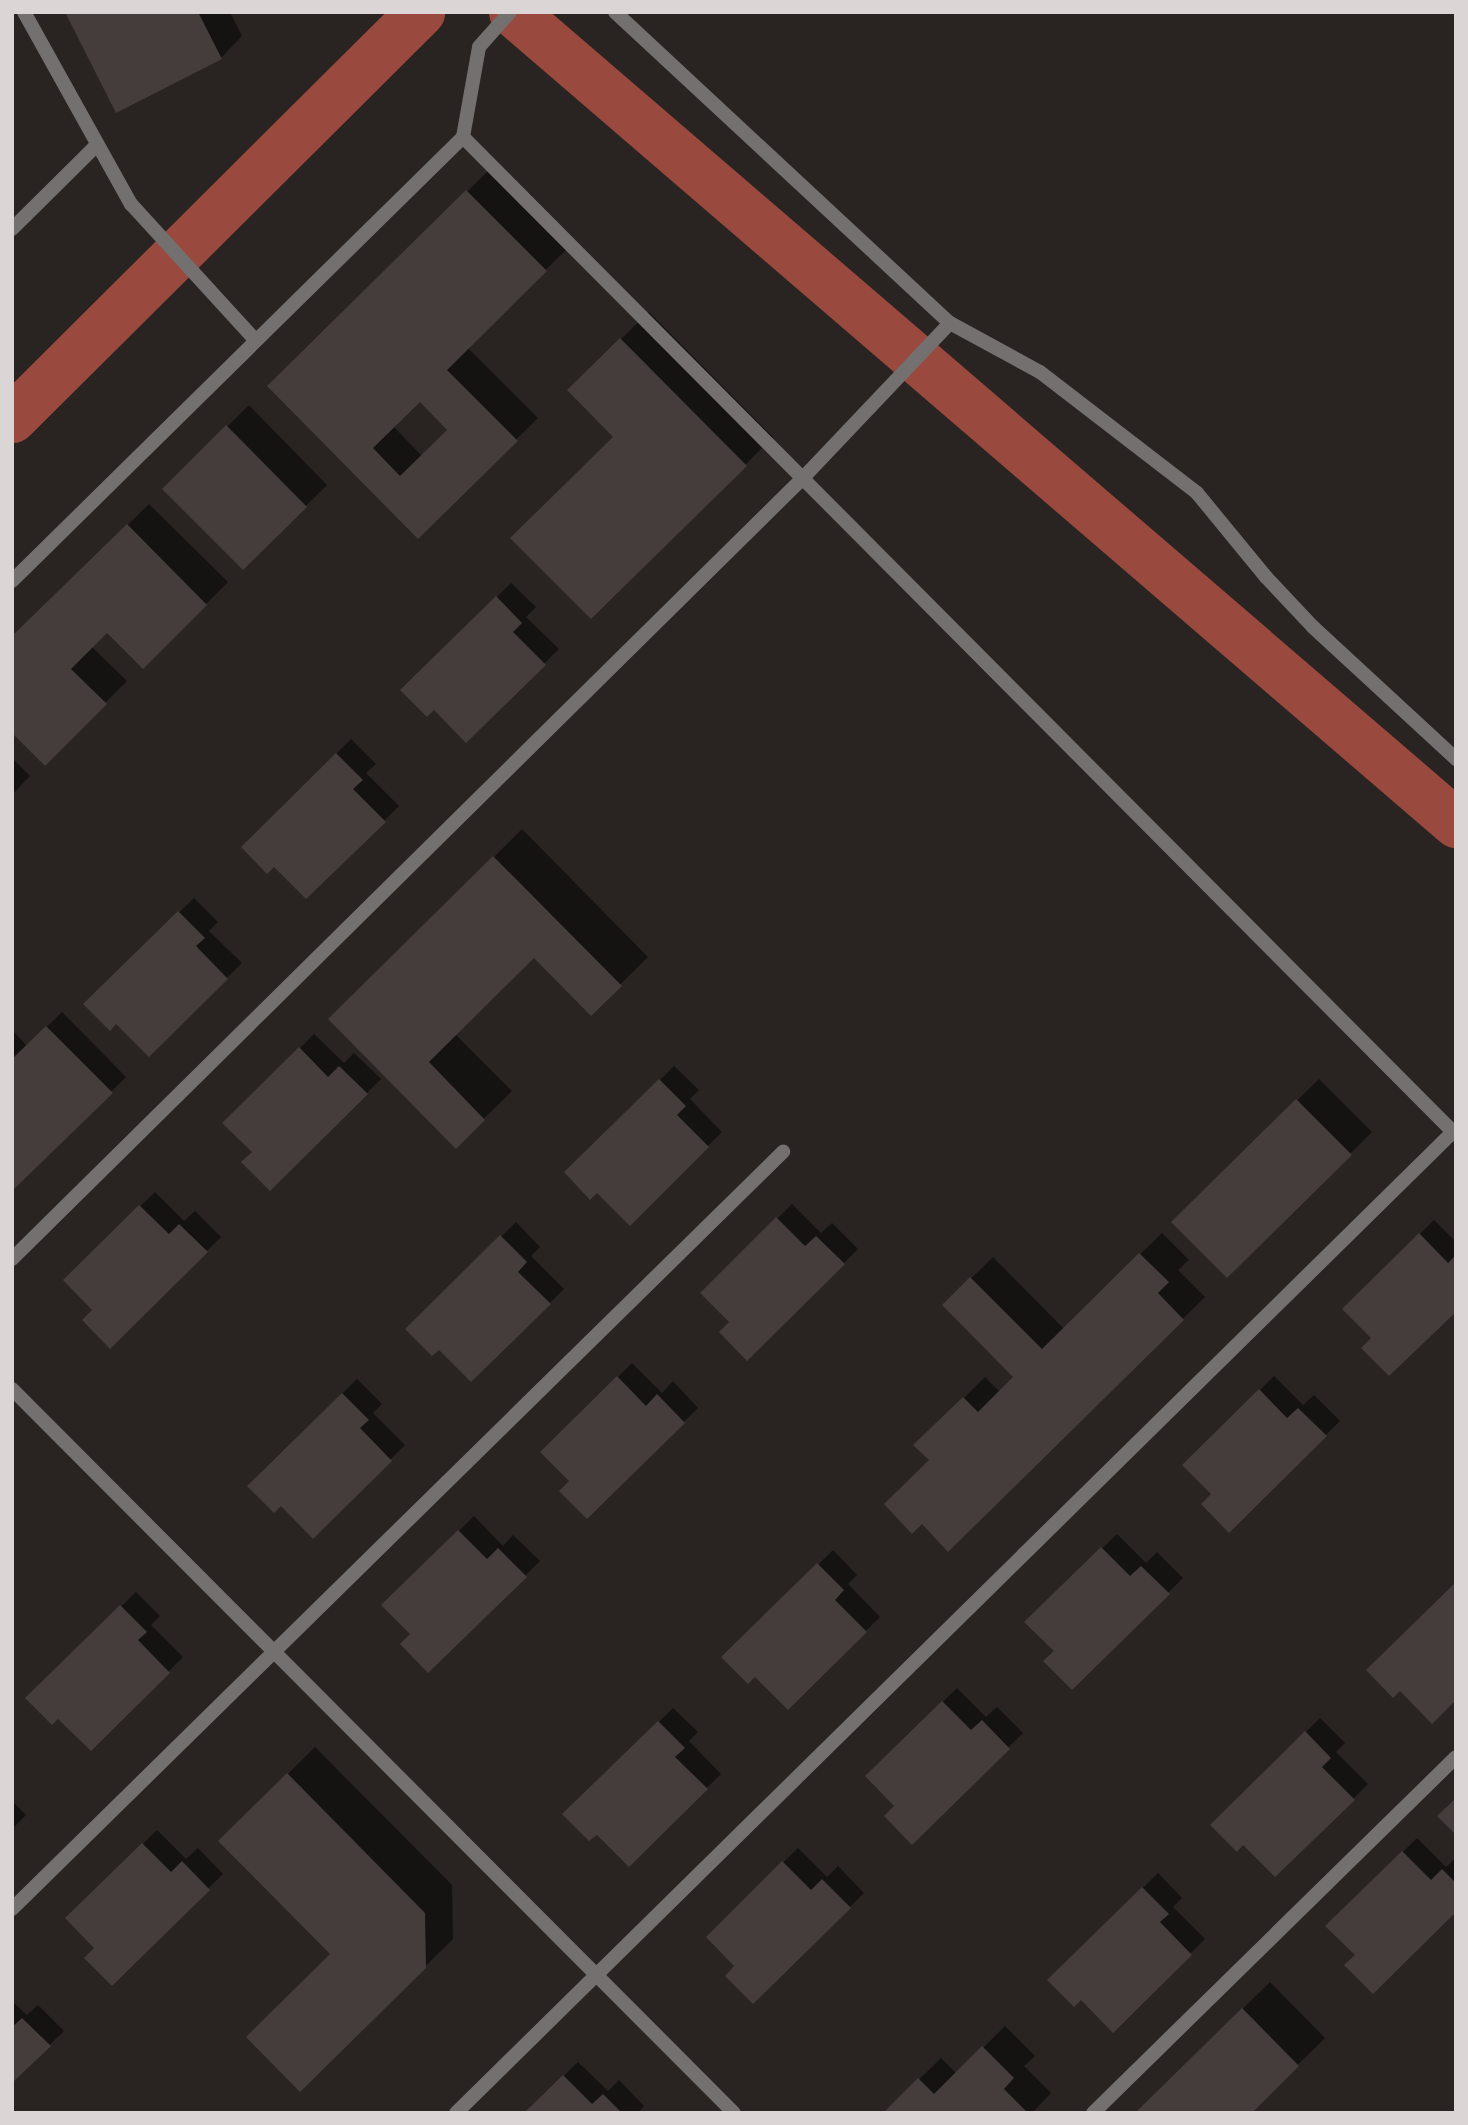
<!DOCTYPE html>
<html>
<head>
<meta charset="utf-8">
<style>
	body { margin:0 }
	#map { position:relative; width:1468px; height:2125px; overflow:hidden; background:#292322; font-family:"Times New Roman",serif }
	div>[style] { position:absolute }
	.shadow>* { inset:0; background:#0007 }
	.canal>* { height:49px; margin:-24.5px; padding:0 24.5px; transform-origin:24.5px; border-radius:24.5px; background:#99493d }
	.building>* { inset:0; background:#443d3c }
	.lane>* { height:14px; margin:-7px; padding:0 7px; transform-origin:7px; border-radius:7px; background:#74706f }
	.street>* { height:14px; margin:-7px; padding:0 7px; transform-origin:7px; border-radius:7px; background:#74706f }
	span { translate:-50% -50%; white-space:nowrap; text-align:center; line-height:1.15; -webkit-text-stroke:7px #292322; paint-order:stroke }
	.frame { position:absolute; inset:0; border:14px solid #dbd6d5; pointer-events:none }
</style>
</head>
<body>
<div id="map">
	<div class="shadow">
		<i style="clip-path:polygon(67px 12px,230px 12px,242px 36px,221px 58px)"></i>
		<i style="clip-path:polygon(evenodd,489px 170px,567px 249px,467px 347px,538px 418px,418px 536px,269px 386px,489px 170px,420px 400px,449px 430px,422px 456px,393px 426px,420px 400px)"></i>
		<i style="clip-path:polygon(649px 312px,773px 437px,592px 617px,616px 436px,597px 362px)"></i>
		<i style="clip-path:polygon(249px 405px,327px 485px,243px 568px,165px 489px)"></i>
		<i style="clip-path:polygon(149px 504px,228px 582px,143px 667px,107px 631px,91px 646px,127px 681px,45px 763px,12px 638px)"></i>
		<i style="clip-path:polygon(511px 583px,536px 607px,526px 617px,559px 649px,466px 740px,434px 707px,402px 690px)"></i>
		<i style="clip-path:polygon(351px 739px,376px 764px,366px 773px,399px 806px,307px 897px,274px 864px,243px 847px)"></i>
		<i style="clip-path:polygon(12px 758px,30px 776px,12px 795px)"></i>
		<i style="clip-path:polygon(522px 829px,648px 957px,591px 1013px,534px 956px,455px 1034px,512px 1091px,456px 1146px,331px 1019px)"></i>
		<i style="clip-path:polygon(194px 898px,218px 922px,209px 931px,242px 963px,149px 1054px,116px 1022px,85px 1004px)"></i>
		<i style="clip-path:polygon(62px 1012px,126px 1077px,12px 1189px,12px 1034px,14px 1032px,27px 1046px)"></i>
		<i style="clip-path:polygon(314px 1034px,344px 1063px,354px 1053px,381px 1079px,270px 1188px,254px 1152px,225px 1123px)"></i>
		<i style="clip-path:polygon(674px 1066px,699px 1090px,690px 1099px,722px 1132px,630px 1223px,597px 1191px,567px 1173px)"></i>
		<i style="clip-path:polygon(1319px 1079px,1372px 1132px,1227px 1276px,1174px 1222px)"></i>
		<i style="clip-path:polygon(155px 1192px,184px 1221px,195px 1211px,221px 1237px,110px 1346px,95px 1310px,65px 1280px)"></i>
		<i style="clip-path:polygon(792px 1204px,821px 1233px,832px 1223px,858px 1249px,747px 1358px,731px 1322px,702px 1293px)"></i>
		<i style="clip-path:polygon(1434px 1220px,1456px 1242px,1456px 1309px,1374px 1338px,1344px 1309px)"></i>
		<i style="clip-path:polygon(516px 1222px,540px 1247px,531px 1256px,564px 1289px,471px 1380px,439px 1347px,407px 1329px)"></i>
		<i style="clip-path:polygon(1162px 1233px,1189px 1260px,1178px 1270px,1205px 1297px,948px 1550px,931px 1460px,916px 1445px,985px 1377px,1000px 1392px,1016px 1377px,944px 1305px,993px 1257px,1064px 1329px)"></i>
		<i style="clip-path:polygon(632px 1363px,662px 1393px,673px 1381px,698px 1408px,587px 1517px,571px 1481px,542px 1452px)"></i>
		<i style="clip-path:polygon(1274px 1376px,1303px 1405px,1314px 1395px,1340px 1421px,1229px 1530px,1213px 1494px,1184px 1465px)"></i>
		<i style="clip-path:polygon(357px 1379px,382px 1404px,373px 1413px,405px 1445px,313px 1536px,281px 1504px,249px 1486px)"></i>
		<i style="clip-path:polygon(474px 1516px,503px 1546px,513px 1535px,540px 1561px,428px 1670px,413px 1634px,384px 1605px)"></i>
		<i style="clip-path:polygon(1117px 1534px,1146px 1563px,1157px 1552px,1183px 1578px,1072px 1688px,1056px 1651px,1027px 1622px)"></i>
		<i style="clip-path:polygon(833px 1550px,857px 1575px,848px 1584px,880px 1617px,788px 1708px,755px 1675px,724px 1657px)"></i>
		<i style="clip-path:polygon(136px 1592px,160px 1616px,151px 1625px,183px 1657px,91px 1749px,58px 1716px,27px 1698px)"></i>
		<i style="clip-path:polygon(957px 1688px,986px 1717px,997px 1707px,1023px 1733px,912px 1842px,896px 1806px,867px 1776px)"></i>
		<i style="clip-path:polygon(673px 1708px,698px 1732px,689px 1741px,721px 1774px,629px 1865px,597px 1832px,565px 1814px)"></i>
		<i style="clip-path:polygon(1320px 1718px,1345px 1743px,1336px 1752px,1368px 1784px,1276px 1875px,1244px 1842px,1212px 1825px)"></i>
		<i style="clip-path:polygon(315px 1747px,452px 1885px,453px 1939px,300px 2090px,332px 1954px,220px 1841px)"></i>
		<i style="clip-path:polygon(12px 1801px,26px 1815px,12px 1829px)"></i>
		<i style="clip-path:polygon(157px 1830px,186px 1859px,198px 1848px,223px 1874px,112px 1983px,96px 1948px,67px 1918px)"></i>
		<i style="clip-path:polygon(1417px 1838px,1446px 1867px,1456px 1858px,1456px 1910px,1357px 1955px,1328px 1926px)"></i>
		<i style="clip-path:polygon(798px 1848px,827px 1877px,838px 1866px,864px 1893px,753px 2002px,737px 1966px,708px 1937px)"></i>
		<i style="clip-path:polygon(1158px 1873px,1182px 1898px,1173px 1907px,1205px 1939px,1113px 2031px,1081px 1997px,1049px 1980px)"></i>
		<i style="clip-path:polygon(1270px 1982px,1325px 2038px,1249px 2113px,1137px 2113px)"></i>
		<i style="clip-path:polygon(12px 2001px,27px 2015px,38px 2005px,64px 2031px,12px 2081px)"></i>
		<i style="clip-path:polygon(1005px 2026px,1035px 2056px,1024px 2066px,1051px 2093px,1032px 2113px,885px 2113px,941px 2058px,957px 2074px)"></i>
		<i style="clip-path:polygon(578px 2062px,608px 2091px,619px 2080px,644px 2106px,638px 2113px,526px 2113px)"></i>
	</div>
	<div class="canal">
		<i style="left:513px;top:12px;width:1244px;rotate:40.7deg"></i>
		<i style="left:12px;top:418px;width:576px;rotate:-44.86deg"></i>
	</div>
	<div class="building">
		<i style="clip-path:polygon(65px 12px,198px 12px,222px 59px,116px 113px)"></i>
		<i style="clip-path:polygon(evenodd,466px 190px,547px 271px,447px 370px,518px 441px,418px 539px,267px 386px,466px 190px,420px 402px,447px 430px,400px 476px,373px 448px,420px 402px)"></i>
		<i style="clip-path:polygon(620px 338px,747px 466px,591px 619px,510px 538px,613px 437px,567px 390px)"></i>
		<i style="clip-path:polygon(226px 425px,307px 507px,243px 570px,162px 489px)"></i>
		<i style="clip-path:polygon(127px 524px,207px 605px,143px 669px,107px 633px,71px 669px,107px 704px,45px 766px,12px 733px,12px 636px)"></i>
		<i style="clip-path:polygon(496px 596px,522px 623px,513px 632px,546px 665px,466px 743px,434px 710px,427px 717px,400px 690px)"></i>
		<i style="clip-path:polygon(336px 753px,363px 780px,353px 789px,386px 822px,306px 899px,274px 867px,267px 874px,241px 847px)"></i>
		<i style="clip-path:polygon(493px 856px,622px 986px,591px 1016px,534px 958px,429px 1062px,485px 1120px,456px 1149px,328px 1019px)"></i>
		<i style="clip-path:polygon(178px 911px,205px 938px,196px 946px,228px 979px,149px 1057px,116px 1024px,110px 1031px,83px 1004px)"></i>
		<i style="clip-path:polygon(46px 1026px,113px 1093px,12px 1191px,12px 1059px)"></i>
		<i style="clip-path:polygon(299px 1047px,328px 1077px,339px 1066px,368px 1094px,270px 1191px,241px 1162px,252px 1152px,222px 1123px)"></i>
		<i style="clip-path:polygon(659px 1079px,686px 1106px,677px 1115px,709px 1147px,630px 1226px,597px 1193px,590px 1200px,564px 1172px)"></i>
		<i style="clip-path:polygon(1296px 1099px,1352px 1155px,1227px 1278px,1171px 1222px)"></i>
		<i style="clip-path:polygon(139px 1205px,169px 1234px,179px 1224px,208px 1252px,110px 1349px,82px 1320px,92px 1310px,63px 1280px)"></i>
		<i style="clip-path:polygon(776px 1217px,805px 1246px,816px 1236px,845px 1264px,747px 1361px,719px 1332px,729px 1322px,700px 1293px)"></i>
		<i style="clip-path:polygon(1419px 1233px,1448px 1263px,1456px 1255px,1456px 1312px,1389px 1376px,1361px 1348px,1371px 1338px,1342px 1309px)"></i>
		<i style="clip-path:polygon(500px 1235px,527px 1262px,518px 1272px,551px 1304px,471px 1382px,439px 1350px,432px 1356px,405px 1329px)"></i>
		<i style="clip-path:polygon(1139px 1253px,1169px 1282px,1158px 1293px,1184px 1320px,948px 1552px,922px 1524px,912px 1534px,884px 1504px,929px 1460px,913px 1445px,963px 1397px,978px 1412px,1013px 1377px,942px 1305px,970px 1277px,1042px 1349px)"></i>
		<i style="clip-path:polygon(617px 1376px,646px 1406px,657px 1394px,685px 1423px,587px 1519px,559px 1491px,569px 1481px,540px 1452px)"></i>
		<i style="clip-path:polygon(1259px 1389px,1287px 1418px,1298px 1408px,1327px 1436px,1229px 1533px,1201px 1504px,1211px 1494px,1182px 1465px)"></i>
		<i style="clip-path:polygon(342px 1393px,369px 1420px,360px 1428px,392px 1461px,313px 1539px,281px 1506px,274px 1513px,247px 1486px)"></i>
		<i style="clip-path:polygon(458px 1530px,487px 1559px,498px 1548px,527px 1577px,428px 1673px,400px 1644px,410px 1634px,381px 1605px)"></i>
		<i style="clip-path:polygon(1101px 1547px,1130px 1576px,1141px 1566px,1170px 1594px,1072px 1690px,1043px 1661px,1054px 1651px,1024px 1622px)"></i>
		<i style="clip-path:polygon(817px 1563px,844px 1590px,835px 1600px,867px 1632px,788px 1710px,755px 1677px,748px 1684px,721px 1657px)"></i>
		<i style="clip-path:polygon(1456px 1582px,1456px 1700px,1432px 1724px,1400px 1691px,1393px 1698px,1366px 1670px)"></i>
		<i style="clip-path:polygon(120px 1605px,147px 1632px,138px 1640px,170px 1673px,91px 1751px,58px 1719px,52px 1725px,25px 1698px)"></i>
		<i style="clip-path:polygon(942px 1701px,971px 1730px,982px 1720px,1010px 1749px,912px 1845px,884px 1816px,894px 1806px,865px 1776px)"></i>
		<i style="clip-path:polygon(658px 1721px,685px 1748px,675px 1757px,708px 1789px,629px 1867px,597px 1835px,589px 1841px,562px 1814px)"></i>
		<i style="clip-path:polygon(1305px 1731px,1331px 1758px,1322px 1767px,1355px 1800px,1275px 1877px,1243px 1845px,1237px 1852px,1210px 1825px)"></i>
		<i style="clip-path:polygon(287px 1773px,425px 1913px,426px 1968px,300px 2092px,246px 2037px,330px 1954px,218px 1841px)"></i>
		<i style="clip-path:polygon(1456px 1798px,1456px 1835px,1437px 1816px)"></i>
		<i style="clip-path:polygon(142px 1843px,171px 1872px,182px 1861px,210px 1890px,112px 1986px,84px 1958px,94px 1948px,65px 1918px)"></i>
		<i style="clip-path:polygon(1402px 1851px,1431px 1880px,1442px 1869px,1456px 1883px,1456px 1912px,1373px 1994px,1344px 1965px,1355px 1955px,1325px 1926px)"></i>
		<i style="clip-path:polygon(782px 1861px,811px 1890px,822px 1879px,851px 1908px,753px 2004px,725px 1976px,734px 1966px,706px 1937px)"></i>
		<i style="clip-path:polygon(1142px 1887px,1169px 1914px,1160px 1922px,1192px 1955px,1113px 2033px,1081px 2000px,1074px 2007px,1047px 1980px)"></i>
		<i style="clip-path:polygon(1242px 2008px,1299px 2066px,1252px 2113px,1135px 2113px)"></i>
		<i style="clip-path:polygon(22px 2018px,51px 2046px,12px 2083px,12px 2027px)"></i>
		<i style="clip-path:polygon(982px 2046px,1014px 2078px,1004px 2089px,1028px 2113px,883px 2113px,918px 2078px,934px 2094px)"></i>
		<i style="clip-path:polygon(563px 2075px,592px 2104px,603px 2094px,622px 2113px,524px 2113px)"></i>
	</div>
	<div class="lane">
		<i style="left:615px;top:12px;width:457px;rotate:42.9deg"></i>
		<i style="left:950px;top:323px;width:214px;rotate:133.5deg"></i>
		<i style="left:950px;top:323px;width:102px;rotate:28.6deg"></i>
		<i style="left:1040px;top:372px;width:198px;rotate:37.6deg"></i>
		<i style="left:1197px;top:493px;width:109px;rotate:50.6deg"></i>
		<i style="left:1266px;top:577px;width:69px;rotate:46.8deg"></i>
		<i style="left:1313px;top:627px;width:195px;rotate:42.7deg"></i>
	</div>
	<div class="street">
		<i style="left:24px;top:12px;width:220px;rotate:60.9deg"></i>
		<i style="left:131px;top:204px;width:185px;rotate:47.6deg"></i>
		<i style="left:463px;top:137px;width:1408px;rotate:45.14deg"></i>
		<i style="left:12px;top:229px;width:120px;rotate:-44.7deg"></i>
		<i style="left:12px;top:581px;width:633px;rotate:-44.55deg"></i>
		<i style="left:463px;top:137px;width:91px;rotate:-79.9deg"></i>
		<i style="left:479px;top:47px;width:47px;rotate:-48.5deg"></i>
		<i style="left:12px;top:1259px;width:1112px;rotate:-44.64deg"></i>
		<i style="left:12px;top:1389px;width:1022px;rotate:45.08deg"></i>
		<i style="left:12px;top:1909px;width:1081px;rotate:-44.48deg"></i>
		<i style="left:456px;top:2113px;width:1399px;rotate:-44.54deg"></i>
		<i style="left:1093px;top:2113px;width:508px;rotate:-44.44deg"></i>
	</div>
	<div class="frame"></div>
</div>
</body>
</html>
